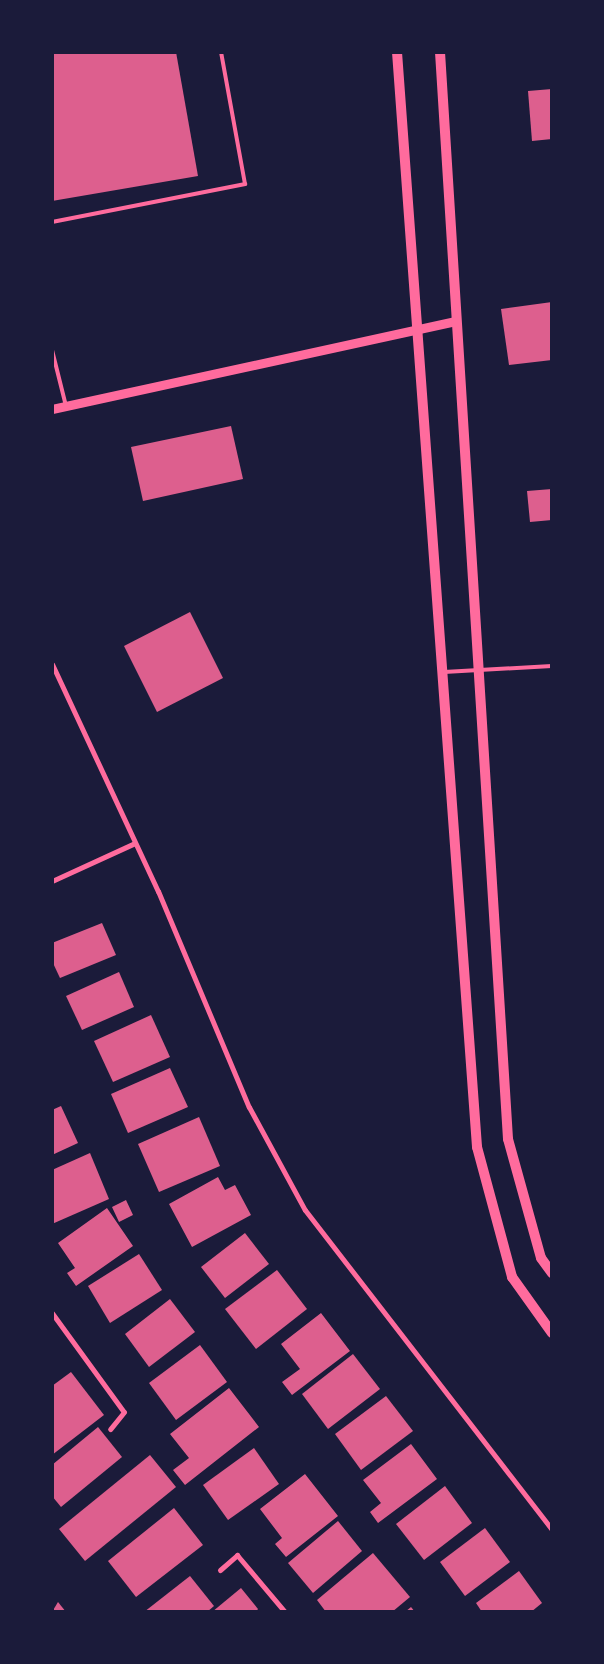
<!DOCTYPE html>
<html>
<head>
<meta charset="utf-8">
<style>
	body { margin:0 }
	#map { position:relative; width:604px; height:1664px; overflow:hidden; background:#1b1b3a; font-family:"Noto Sans",sans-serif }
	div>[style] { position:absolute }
	.building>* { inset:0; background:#dd5f8e }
	.service>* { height:4px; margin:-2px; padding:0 2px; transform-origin:2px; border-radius:2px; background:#ff6b9d }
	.minor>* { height:5px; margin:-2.5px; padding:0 2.5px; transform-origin:2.5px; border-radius:2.5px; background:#ff6b9d }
	.tertiary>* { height:9px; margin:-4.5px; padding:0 4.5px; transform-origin:4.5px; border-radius:4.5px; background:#ff6b9d }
	.secondary>* { height:10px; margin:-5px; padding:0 5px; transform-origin:5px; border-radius:5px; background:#ff6b9d }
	span { translate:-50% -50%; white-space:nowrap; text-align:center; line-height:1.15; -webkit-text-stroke:5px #1b1b3a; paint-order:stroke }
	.frame { position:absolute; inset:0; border:54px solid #1b1b3a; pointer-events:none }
</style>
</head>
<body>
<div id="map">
	<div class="building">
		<i style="clip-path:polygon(52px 52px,176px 52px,198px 176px,52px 201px)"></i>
		<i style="clip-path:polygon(552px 89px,552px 139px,532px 141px,528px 91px)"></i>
		<i style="clip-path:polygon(552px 302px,552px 360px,509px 365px,501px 309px)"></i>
		<i style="clip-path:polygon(231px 426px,243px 479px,143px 501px,131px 447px)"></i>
		<i style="clip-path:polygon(552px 489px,552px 520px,530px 522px,527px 491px)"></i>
		<i style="clip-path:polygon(190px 612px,223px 678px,157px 712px,124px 646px)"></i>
		<i style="clip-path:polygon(102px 923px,116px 955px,60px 978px,52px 961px,52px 943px)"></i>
		<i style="clip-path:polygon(119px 972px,134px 1007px,82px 1030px,66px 996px)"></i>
		<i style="clip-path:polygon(151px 1015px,170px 1057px,113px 1082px,94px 1041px)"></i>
		<i style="clip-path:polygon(170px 1068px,188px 1107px,128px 1133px,111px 1094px)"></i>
		<i style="clip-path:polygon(61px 1106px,78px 1143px,52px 1155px,52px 1110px)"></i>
		<i style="clip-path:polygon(199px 1117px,220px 1166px,159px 1192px,138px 1144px)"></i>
		<i style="clip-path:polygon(90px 1153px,109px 1199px,52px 1224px,52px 1170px)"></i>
		<i style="clip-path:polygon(218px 1177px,225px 1190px,235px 1185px,251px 1215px,192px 1247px,169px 1204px)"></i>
		<i style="clip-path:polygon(126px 1200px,133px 1215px,119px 1222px,112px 1207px)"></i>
		<i style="clip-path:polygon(107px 1208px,133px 1246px,76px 1286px,67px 1273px,75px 1268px,58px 1243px)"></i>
		<i style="clip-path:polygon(245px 1233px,269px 1264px,225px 1298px,201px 1267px)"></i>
		<i style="clip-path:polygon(139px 1254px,162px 1290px,110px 1323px,88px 1286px)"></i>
		<i style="clip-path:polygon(277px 1270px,307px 1309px,256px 1349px,225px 1309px)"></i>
		<i style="clip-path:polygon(170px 1299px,195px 1332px,149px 1367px,125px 1334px)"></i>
		<i style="clip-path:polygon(321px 1313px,350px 1351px,292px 1395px,282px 1382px,300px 1369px,281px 1344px)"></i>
		<i style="clip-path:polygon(200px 1345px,227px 1382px,176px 1420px,149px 1383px)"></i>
		<i style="clip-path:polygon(353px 1354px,380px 1389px,328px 1429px,302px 1394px)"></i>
		<i style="clip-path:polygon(71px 1372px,104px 1415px,52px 1455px,52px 1386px)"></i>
		<i style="clip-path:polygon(229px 1388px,259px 1427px,185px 1485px,173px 1470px,189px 1458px,170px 1434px)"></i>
		<i style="clip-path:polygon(386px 1396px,413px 1431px,361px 1470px,335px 1434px)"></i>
		<i style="clip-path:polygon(98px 1427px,122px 1457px,61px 1507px,52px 1496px,52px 1465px)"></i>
		<i style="clip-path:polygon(411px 1444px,437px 1479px,378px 1523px,370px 1512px,381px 1503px,363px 1480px)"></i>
		<i style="clip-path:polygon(254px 1448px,279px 1484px,228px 1520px,203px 1485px)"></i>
		<i style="clip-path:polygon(150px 1455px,176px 1487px,85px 1561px,59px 1529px)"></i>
		<i style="clip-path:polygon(305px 1474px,338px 1516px,286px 1557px,275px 1544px,282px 1538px,260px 1509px)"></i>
		<i style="clip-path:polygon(445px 1486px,472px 1523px,424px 1560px,396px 1524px)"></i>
		<i style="clip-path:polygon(174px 1508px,203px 1545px,136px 1597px,108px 1561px)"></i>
		<i style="clip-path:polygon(338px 1521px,362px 1551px,313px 1593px,288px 1563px)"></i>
		<i style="clip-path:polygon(485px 1528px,510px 1562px,465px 1596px,440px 1562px)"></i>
		<i style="clip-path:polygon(373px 1553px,410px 1597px,392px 1612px,326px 1612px,317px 1600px)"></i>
		<i style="clip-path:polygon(519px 1571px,542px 1603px,531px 1612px,482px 1612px,476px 1603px)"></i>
		<i style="clip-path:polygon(190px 1576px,214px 1606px,207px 1612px,144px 1612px)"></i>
		<i style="clip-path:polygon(241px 1588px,258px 1609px,256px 1612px,212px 1612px)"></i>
		<i style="clip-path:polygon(58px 1602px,66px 1612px,52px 1612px)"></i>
		<i style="clip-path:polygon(411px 1607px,415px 1612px,405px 1612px)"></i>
	</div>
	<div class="service">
		<i style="left:52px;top:222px;width:197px;rotate:-11.1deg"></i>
		<i style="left:245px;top:184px;width:134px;rotate:-100.3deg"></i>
		<i style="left:52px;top:350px;width:58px;rotate:76deg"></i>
		<i style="left:444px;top:672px;width:108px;rotate:-3.2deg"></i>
	</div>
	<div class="minor">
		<i style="left:52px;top:664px;width:251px;rotate:65deg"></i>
		<i style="left:158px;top:891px;width:234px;rotate:67.2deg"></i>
		<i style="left:249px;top:1107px;width:117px;rotate:61.5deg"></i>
		<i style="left:305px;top:1210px;width:404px;rotate:52.3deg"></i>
		<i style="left:52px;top:881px;width:91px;rotate:-24.6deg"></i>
		<i style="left:52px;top:1313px;width:122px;rotate:54deg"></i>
		<i style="left:124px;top:1412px;width:22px;rotate:129deg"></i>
		<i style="left:220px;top:1570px;width:23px;rotate:-41deg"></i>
		<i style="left:237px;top:1555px;width:75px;rotate:49.9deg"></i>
	</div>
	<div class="tertiary">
		<i style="left:52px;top:409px;width:413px;rotate:-12.3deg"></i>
	</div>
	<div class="secondary">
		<i style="left:397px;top:52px;width:1098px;rotate:85.82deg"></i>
		<i style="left:477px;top:1147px;width:135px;rotate:74.9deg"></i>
		<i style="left:512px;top:1277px;width:69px;rotate:54.5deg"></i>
		<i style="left:440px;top:52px;width:1089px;rotate:86.42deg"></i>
		<i style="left:508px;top:1139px;width:123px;rotate:74.5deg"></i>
		<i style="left:541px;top:1258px;width:19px;rotate:54deg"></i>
	</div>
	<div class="frame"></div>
</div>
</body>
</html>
